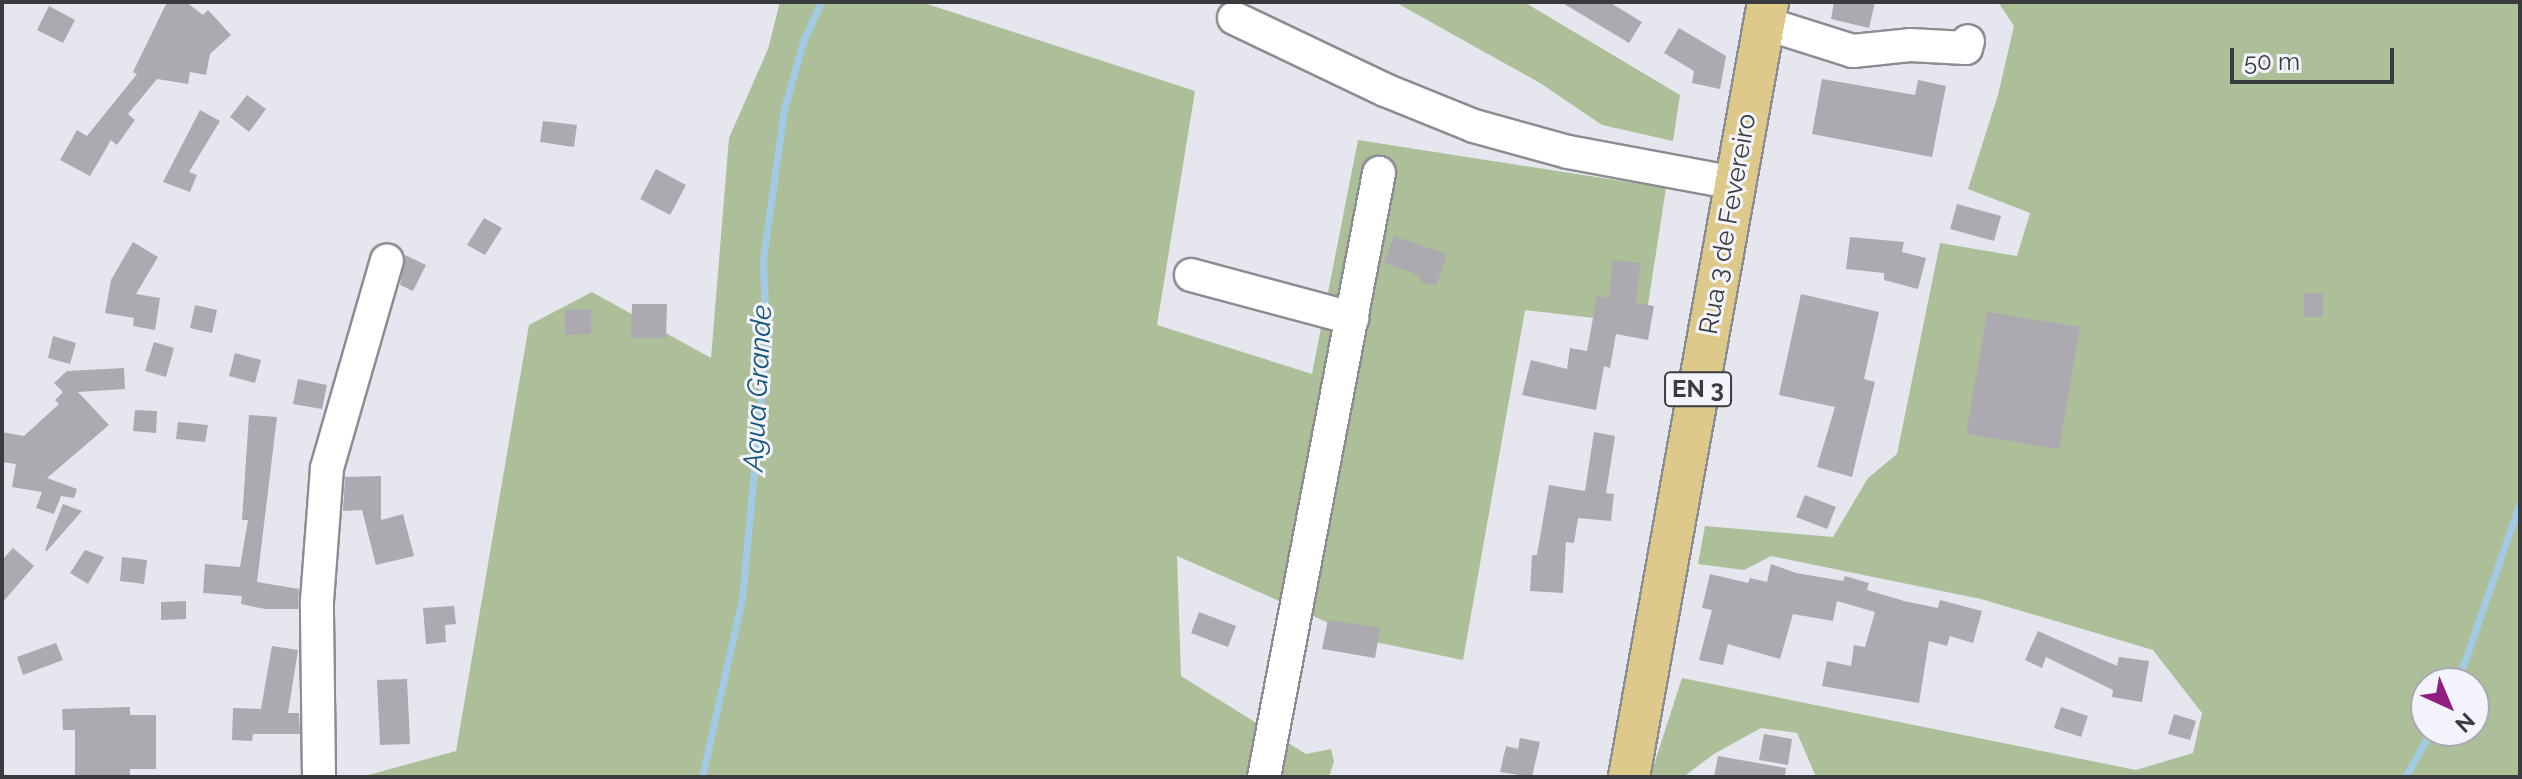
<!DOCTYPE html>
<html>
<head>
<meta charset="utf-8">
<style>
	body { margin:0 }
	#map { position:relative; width:2522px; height:779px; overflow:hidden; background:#e6e6ee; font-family:Raleway,sans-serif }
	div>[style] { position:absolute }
	.forest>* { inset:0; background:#adbf99 }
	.stream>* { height:7px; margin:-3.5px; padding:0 3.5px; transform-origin:3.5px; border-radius:3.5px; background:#a3cae5 }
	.building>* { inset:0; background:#aca9b0 }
	.roads { filter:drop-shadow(2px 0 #8c8c93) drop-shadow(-2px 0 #8c8c93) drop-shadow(0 2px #8c8c93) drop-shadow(0 -2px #8c8c93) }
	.minor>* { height:32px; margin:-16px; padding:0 16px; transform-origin:16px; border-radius:16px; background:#fff }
	.major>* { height:40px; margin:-20px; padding:0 20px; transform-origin:20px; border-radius:20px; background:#ddca8b }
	span { translate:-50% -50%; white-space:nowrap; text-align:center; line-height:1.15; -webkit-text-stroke:6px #f3f3fb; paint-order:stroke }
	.shield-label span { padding:2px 6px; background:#f3f3fb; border:2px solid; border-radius:6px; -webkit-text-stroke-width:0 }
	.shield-label { font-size:24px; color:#3a3b3e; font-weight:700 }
	.street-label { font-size:26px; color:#3a3b3e }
	.water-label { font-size:28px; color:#15567a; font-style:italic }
	.frame { position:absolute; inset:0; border:4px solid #3a3b3e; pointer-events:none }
	.north { position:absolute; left:2410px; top:667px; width:80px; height:80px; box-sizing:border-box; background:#f3f3fb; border:2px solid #a9a9af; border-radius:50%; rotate:136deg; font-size:22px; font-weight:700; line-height:32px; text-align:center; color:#3a3b3e }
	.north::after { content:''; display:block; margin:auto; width:28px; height:36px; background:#8f1f80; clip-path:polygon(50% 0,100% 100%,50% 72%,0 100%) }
	.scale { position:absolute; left:2230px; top:48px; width:164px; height:36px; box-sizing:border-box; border:4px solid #3a3b3e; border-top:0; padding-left:10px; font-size:24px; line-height:28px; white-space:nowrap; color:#3a3b3e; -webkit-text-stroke:6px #f3f3fb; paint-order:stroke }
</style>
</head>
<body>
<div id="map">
	<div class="forest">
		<i style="clip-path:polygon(780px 2px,921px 2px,1195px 91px,1157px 325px,1312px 374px,1358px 140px,1666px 188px,1645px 324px,1525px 310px,1463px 660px,1370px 641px,1177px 556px,1181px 676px,1306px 754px,1331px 749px,1334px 762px,1329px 777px,361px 777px,456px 751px,529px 325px,592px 292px,711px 358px,729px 138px,768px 49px)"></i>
		<i style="clip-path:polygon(1395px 2px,1524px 2px,1680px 95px,1673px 141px,1602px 125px,1540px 83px)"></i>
		<i style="clip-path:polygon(evenodd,1998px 2px,2520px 2px,2520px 777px,1816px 777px,1797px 733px,1761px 728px,1714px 754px,1683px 777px,1650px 777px,1682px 678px,2136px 770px,2193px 753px,2202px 713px,2153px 650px,1981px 599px,1771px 556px,1744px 570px,1698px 564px,1705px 526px,1833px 537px,1868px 478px,1897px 454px,1940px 243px,2017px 256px,2030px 213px,1968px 189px,1998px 95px,2014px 26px,1998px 2px,2426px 683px,2474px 683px,2474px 731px,2426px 731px,2426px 683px)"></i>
	</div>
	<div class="stream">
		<i style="left:2457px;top:683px;width:192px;rotate:-70.8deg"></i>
		<i style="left:702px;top:777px;width:183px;rotate:-77.4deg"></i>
		<i style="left:742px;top:598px;width:257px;rotate:-84.6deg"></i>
		<i style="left:766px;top:342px;width:83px;rotate:-92.1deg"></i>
		<i style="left:763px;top:259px;width:151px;rotate:-82deg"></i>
		<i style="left:784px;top:109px;width:73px;rotate:-74.1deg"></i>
		<i style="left:804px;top:39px;width:41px;rotate:-65.3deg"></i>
		<i style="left:2405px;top:777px;width:53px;rotate:-60.5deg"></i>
	</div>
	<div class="building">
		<i style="clip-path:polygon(167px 2px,186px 2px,203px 15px,208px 10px,231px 35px,210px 54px,206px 75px,190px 72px,188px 84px,157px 79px,128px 114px,135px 120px,117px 145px,111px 140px,90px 176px,60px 160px,77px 130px,87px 136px,137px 74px,133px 72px)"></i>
		<i style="clip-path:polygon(1561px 2px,1609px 2px,1642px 22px,1629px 43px)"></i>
		<i style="clip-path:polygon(1834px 2px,1875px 2px,1869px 28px,1831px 19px)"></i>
		<i style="clip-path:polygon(49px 6px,75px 20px,63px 43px,37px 30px)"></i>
		<i style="clip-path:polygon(1679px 28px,1726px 56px,1720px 89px,1692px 83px,1694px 71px,1664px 53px)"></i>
		<i style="clip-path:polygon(1822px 79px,1915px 95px,1918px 80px,1946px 86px,1932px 157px,1812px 134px)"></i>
		<i style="clip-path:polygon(247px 95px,266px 109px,249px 132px,230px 117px)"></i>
		<i style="clip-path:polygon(200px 110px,220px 121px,189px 172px,197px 175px,190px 192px,163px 182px)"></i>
		<i style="clip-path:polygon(543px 121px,577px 125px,574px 147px,540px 142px)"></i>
		<i style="clip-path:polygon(656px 169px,686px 185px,670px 215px,640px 199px)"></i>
		<i style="clip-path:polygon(1957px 204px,2001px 216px,1994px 241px,1950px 229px)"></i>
		<i style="clip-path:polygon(484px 218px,502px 228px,485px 255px,467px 245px)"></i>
		<i style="clip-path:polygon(1394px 236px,1447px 254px,1436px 286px,1419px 281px,1421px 276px,1384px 263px)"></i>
		<i style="clip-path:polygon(1850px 237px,1904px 242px,1902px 252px,1926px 258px,1918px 289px,1884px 280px,1884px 273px,1846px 269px)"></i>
		<i style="clip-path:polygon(133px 242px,158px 257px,136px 294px,160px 298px,155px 330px,133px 326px,134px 318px,105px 313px,111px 280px)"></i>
		<i style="clip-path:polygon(405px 255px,426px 265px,413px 291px,400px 285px)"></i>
		<i style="clip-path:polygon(1613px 260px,1640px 263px,1636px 303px,1654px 306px,1648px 340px,1616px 334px,1610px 368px,1604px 366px,1596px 410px,1522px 395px,1531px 360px,1567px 369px,1570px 348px,1587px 351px,1597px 296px,1609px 298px)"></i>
		<i style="clip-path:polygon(2304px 293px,2323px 293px,2323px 317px,2304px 317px)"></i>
		<i style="clip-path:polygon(1801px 294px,1879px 312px,1864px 379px,1875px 382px,1852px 477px,1817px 467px,1835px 407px,1779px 395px)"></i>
		<i style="clip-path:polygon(632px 304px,667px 304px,666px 338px,631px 338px)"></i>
		<i style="clip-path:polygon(195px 305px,217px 310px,212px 333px,190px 328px)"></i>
		<i style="clip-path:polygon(591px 309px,591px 334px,565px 335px,565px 310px)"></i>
		<i style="clip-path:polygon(1987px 312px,2080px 327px,2059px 449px,1966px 434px)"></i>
		<i style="clip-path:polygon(53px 336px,76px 343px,70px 364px,48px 358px)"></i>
		<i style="clip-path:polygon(154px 342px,174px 348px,166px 377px,145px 371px)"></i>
		<i style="clip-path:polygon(235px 353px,261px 360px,255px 383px,229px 376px)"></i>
		<i style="clip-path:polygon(124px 368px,125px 389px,78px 392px,109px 425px,47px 478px,77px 489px,74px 498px,61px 496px,54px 514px,36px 508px,42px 492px,12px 487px,16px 464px,2px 462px,2px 432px,24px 436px,59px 404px,55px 400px,63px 392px,54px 383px,67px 371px)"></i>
		<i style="clip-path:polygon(298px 379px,327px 385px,322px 409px,293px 404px)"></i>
		<i style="clip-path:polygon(135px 410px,157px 411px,156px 433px,133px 431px)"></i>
		<i style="clip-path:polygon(249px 415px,277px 417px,257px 582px,299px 589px,299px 583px,298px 609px,265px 609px,241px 604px,242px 596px,203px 593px,205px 564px,240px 567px,248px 520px,242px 520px)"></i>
		<i style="clip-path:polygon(178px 422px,208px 425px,205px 442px,176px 439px)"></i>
		<i style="clip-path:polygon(1594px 432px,1615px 436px,1606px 493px,1614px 494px,1611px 521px,1578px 518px,1574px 543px,1566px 542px,1563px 593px,1530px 591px,1532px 555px,1537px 555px,1549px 485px,1585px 491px)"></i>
		<i style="clip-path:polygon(381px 476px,381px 520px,403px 514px,414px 556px,376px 565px,362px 510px,343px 511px,345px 477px)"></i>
		<i style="clip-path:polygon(1805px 495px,1836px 507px,1827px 529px,1796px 517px)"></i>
		<i style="clip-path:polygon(63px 504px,82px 511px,47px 551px,45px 550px)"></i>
		<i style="clip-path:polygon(13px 548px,34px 566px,2px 603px,2px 560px)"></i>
		<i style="clip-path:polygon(85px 550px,104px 557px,88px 584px,70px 573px)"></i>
		<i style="clip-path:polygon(122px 557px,147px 560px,144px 584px,120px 581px)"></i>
		<i style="clip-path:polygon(1771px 564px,1796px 573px,1843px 581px,1845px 576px,1869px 583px,1867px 590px,1904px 601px,1938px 608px,1940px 600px,1982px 611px,1973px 643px,1950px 636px,1947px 646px,1929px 641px,1919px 703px,1822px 686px,1827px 661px,1851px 666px,1854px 645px,1865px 647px,1875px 612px,1837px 601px,1833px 621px,1793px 614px,1780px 659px,1728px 644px,1723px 665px,1699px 660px,1712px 610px,1702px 608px,1710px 574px,1748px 583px,1750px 578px,1767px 582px)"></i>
		<i style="clip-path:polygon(186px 601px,186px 619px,161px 620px,161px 602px)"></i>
		<i style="clip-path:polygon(454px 606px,456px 624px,445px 625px,446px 642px,426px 644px,423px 608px)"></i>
		<i style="clip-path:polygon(1199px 612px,1236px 626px,1228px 647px,1191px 633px)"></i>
		<i style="clip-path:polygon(1328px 620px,1380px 628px,1375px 658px,1322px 649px)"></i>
		<i style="clip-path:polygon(2038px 631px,2117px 666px,2119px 657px,2149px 661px,2142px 702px,2112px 697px,2113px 690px,2046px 657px,2042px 668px,2025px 660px)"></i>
		<i style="clip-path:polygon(56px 643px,63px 660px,23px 675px,17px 657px)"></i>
		<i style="clip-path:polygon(272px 646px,298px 650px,288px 713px,299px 713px,300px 734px,253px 734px,252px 741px,232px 740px,233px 708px,261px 709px)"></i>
		<i style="clip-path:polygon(407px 679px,410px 744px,380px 745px,377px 680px)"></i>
		<i style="clip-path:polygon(130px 707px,130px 715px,156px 715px,156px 769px,130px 769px,130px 777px,75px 777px,75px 730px,63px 730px,62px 709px)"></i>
		<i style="clip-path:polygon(2061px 707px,2088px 716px,2081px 737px,2054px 728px)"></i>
		<i style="clip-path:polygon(2174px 714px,2196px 721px,2190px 740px,2168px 734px)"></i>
		<i style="clip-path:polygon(1764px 734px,1792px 739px,1788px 765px,1759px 760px)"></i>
		<i style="clip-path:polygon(1520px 738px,1540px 742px,1532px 777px,1500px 772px,1506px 746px,1518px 749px)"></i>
		<i style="clip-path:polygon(1718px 756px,1786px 768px,1785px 777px,1714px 777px)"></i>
	</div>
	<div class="roads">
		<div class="minor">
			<i style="left:1234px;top:18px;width:167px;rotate:25.5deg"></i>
			<i style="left:1385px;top:90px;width:96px;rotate:22deg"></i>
			<i style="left:1474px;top:126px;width:98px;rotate:15.5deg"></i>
			<i style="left:1568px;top:152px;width:170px;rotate:10.5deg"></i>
			<i style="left:1764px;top:23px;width:93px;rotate:17.5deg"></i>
			<i style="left:1853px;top:51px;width:57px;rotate:-6deg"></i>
			<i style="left:1910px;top:45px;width:56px;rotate:3.1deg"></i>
			<i style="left:1966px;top:48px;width:7px;rotate:-74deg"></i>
			<i style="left:1191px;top:275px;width:167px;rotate:15deg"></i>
			<i style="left:319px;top:777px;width:176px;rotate:-90.7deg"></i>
			<i style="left:317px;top:601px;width:133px;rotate:-85.7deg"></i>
			<i style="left:327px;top:468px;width:216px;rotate:-73.9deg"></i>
			<i style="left:1264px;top:777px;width:615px;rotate:-79.22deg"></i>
		</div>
		<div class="major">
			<i style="left:1629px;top:777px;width:787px;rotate:-79.83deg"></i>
		</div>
	</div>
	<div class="shield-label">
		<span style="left:1698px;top:389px">EN 3</span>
	</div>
	<div class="street-label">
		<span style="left:1728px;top:224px;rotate:-80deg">Rua 3 de Fevereiro</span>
	</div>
	<div class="water-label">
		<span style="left:758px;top:388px;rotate:-87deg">Agua Grande</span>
	</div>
	<div class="frame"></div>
	<div class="north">N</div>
	<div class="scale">50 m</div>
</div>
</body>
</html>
